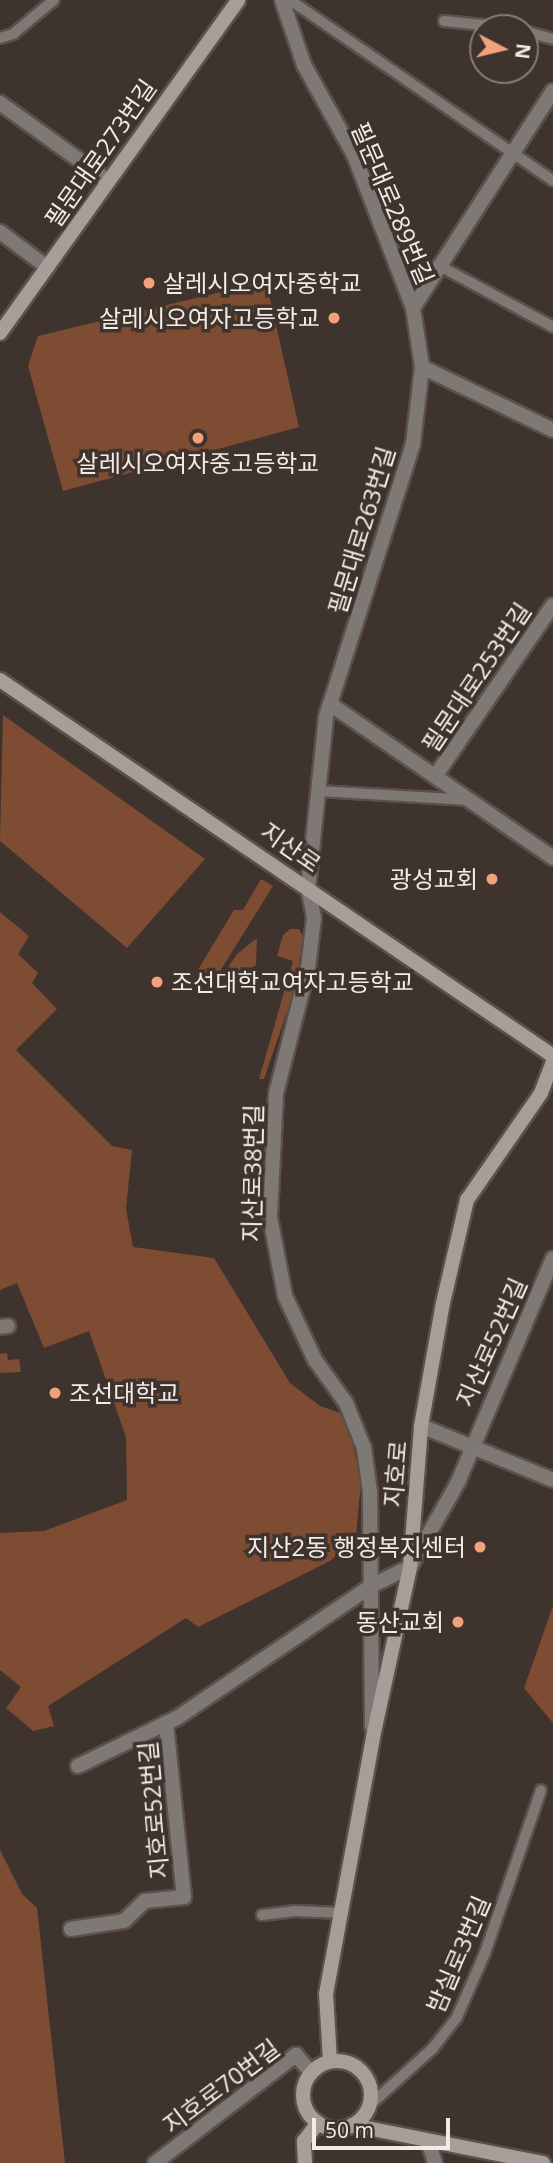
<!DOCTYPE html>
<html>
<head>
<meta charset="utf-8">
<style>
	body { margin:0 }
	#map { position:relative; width:553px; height:2163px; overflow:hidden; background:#3f332d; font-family:"Open Sans","Noto Sans KR",sans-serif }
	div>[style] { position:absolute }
	.green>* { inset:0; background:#7e4c33 }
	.roads { filter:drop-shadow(2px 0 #5c504b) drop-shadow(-2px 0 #5c504b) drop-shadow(0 2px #5c504b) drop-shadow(0 -2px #5c504b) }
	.lane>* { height:10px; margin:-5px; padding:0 5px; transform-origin:5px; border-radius:5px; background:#7f7976 }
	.street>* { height:14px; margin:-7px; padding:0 7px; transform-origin:7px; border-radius:7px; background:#7f7976 }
	.secondary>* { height:14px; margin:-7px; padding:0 7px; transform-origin:7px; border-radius:7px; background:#a89e99 }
	.secondary>.ring { margin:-7px; padding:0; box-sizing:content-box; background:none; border:14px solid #a89e99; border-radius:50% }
	.dots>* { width:19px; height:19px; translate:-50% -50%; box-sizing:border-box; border:4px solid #3f332d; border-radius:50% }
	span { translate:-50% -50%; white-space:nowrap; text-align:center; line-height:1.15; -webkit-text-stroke:7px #3f332d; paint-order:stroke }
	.street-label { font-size:24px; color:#f3ebe7 }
	.poi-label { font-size:24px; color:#f3ebe7 }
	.left { translate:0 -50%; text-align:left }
	.right { translate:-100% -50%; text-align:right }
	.north { position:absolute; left:469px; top:14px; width:70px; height:70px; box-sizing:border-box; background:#3f332d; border:2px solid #877d77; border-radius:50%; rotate:97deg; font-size:19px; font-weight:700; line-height:28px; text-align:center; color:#f3ebe7 }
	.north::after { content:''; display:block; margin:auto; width:24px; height:32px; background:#f1a27b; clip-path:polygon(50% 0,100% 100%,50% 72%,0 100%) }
	.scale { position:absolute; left:312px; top:2118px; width:138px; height:32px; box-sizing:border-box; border:4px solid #f3ebe7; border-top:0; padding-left:9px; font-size:21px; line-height:24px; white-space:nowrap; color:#f3ebe7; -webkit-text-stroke:5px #3f332d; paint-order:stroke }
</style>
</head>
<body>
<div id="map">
	<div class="green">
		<i style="clip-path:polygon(266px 281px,299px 427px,63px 491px,28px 366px,38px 336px)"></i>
		<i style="clip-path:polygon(3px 715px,205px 859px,127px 948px,0 841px)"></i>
		<i style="clip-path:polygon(261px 879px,273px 886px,214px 981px,196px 973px,234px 910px,243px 910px)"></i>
		<i style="clip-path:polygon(0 912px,29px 936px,18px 954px,38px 973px,32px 983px,57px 1009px,16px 1050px,112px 1146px,132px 1150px,126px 1209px,133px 1247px,214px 1258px,290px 1383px,320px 1406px,346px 1415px,361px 1481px,356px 1536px,330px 1561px,198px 1627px,186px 1618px,48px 1706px,54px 1726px,33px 1731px,6px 1708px,21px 1687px,0 1670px,0 1533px,44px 1531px,127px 1500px,126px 1437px,89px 1331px,44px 1348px,17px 1283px,0 1290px)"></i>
		<i style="clip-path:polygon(290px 929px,299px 929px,303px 936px,295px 988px,264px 1079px,259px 1079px,293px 961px,277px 956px,283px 935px)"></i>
		<i style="clip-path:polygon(257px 938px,256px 965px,240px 976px,231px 974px,229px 966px,237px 954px)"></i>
		<i style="clip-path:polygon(7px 1353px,8px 1360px,19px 1359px,21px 1372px,0 1373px,0 1354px)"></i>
		<i style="clip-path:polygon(553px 1606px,553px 1723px,524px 1688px)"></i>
		<i style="clip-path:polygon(0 1850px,22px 1894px,37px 1908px,65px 2163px,0 2163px)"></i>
	</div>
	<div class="roads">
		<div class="lane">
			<i style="left:290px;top:0;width:319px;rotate:34.5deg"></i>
			<i style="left:444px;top:21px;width:69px;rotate:5.8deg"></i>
			<i style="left:525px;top:31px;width:29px;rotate:16deg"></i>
			<i style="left:0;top:38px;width:14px;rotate:-17deg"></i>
			<i style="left:13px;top:34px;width:53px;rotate:-39.7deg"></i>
			<i style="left:438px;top:265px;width:131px;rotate:28.3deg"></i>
			<i style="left:319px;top:791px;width:150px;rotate:3.4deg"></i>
			<i style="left:262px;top:1915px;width:33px;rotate:-7deg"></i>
			<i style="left:295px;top:1911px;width:47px;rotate:2.4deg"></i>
			<i style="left:370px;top:2105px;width:85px;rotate:-42.1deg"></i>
			<i style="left:433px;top:2048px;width:39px;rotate:-52deg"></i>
			<i style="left:457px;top:2017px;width:70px;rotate:-66.4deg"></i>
			<i style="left:485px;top:1953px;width:172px;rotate:-71deg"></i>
		</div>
		<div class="street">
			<i style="left:282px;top:0;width:69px;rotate:71.3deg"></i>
			<i style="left:304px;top:65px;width:103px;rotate:60.9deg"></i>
			<i style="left:354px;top:155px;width:164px;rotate:68.9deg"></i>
			<i style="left:413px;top:308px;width:60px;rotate:81.3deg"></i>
			<i style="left:422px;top:367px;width:78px;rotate:96.7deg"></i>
			<i style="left:413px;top:444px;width:287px;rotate:107.7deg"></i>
			<i style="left:326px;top:717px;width:171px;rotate:96deg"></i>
			<i style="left:308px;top:887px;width:32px;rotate:79deg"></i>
			<i style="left:314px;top:918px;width:50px;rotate:96.8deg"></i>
			<i style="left:308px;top:968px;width:130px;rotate:104.3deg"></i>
			<i style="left:276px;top:1094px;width:123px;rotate:92.8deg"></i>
			<i style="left:270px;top:1217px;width:80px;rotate:79.2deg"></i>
			<i style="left:285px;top:1296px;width:71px;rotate:64.9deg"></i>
			<i style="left:315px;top:1360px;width:53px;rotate:54.2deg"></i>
			<i style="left:346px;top:1403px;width:48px;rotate:68.2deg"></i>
			<i style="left:364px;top:1448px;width:44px;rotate:82.2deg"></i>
			<i style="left:370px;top:1492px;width:234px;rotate:89.5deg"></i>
			<i style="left:0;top:103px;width:133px;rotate:35.8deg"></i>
			<i style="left:0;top:232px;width:59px;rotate:36.7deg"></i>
			<i style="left:413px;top:308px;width:258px;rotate:-57.2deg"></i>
			<i style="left:422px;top:367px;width:145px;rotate:25.7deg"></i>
			<i style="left:330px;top:704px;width:271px;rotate:34.6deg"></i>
			<i style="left:436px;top:775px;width:206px;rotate:-55.5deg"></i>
			<i style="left:0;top:1327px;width:8px;rotate:-7deg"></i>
			<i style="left:421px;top:1426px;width:143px;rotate:22.2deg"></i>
			<i style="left:78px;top:1766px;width:110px;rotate:-25.9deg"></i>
			<i style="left:177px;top:1718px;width:235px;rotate:-34.2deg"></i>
			<i style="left:371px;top:1586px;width:43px;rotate:-26deg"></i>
			<i style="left:410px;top:1567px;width:98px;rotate:-60.5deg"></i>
			<i style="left:458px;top:1482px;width:243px;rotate:-67deg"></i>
			<i style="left:71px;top:1929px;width:54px;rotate:-8.6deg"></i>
			<i style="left:124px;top:1921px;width:29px;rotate:-44deg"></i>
			<i style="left:145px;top:1901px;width:39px;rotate:-6deg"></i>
			<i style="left:184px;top:1897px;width:175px;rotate:-95.9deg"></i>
			<i style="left:428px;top:2141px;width:23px;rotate:72deg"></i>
			<i style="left:155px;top:2163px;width:178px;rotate:-37.5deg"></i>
			<i style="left:296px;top:2055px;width:23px;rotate:49deg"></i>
		</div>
		<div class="secondary">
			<i style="left:0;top:333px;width:409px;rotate:-54.4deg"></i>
			<i style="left:0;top:680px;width:669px;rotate:34.21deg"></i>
			<i class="ring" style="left:303px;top:2061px;width:54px;height:54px"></i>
			<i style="left:330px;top:2061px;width:67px;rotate:-93.4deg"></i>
			<i style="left:326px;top:1994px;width:261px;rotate:-79.6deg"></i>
			<i style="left:373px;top:1737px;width:174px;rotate:-77.7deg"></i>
			<i style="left:410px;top:1567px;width:141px;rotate:-85.5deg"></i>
			<i style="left:421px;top:1426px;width:125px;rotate:-79.9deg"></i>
			<i style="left:443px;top:1303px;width:106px;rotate:-76.9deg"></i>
			<i style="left:467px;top:1200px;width:130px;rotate:-55.3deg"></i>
			<i style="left:541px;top:1093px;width:34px;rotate:-69deg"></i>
			<i style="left:352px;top:2125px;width:195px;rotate:11.3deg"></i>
			<i style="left:305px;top:2163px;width:22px;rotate:-93deg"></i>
			<i style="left:304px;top:2141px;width:23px;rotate:-52deg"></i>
		</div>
	</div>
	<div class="dots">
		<i style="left:149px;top:283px;background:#f1a27b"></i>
		<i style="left:334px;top:318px;background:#f1a27b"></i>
		<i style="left:198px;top:438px;background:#f1a27b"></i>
		<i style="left:492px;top:879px;background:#f1a27b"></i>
		<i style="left:157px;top:982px;background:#f1a27b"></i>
		<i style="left:55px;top:1393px;background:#f1a27b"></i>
		<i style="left:480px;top:1547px;background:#f1a27b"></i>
		<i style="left:458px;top:1622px;background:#f1a27b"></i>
	</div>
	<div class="street-label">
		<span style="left:100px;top:153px;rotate:-55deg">필문대로273번길</span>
		<span style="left:393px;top:203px;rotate:67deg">필문대로289번길</span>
		<span style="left:361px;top:530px;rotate:-73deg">필문대로263번길</span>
		<span style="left:476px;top:677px;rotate:-56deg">필문대로253번길</span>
		<span style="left:291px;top:847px;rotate:35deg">지산로</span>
		<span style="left:252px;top:1173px;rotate:-89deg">지산로38번길</span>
		<span style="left:491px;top:1342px;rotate:-66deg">지산로52번길</span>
		<span style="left:395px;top:1474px;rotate:-85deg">지호로</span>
		<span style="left:153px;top:1810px;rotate:-95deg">지호로52번길</span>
		<span style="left:458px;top:1954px;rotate:-67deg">밤실로3번길</span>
		<span style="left:221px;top:2086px;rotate:-37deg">지호로70번길</span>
	</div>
	<div class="poi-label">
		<span class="left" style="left:163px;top:283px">살레시오여자중학교</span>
		<span class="right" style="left:320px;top:318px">살레시오여자고등학교</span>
		<span style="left:198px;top:463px">살레시오여자중고등학교</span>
		<span class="right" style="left:478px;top:879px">광성교회</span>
		<span class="left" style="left:171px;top:982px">조선대학교여자고등학교</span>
		<span class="left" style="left:69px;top:1393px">조선대학교</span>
		<span class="right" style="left:466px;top:1547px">지산2동 행정복지센터</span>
		<span class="right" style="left:444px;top:1622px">동산교회</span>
	</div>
	<div class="north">N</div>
	<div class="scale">50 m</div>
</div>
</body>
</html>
